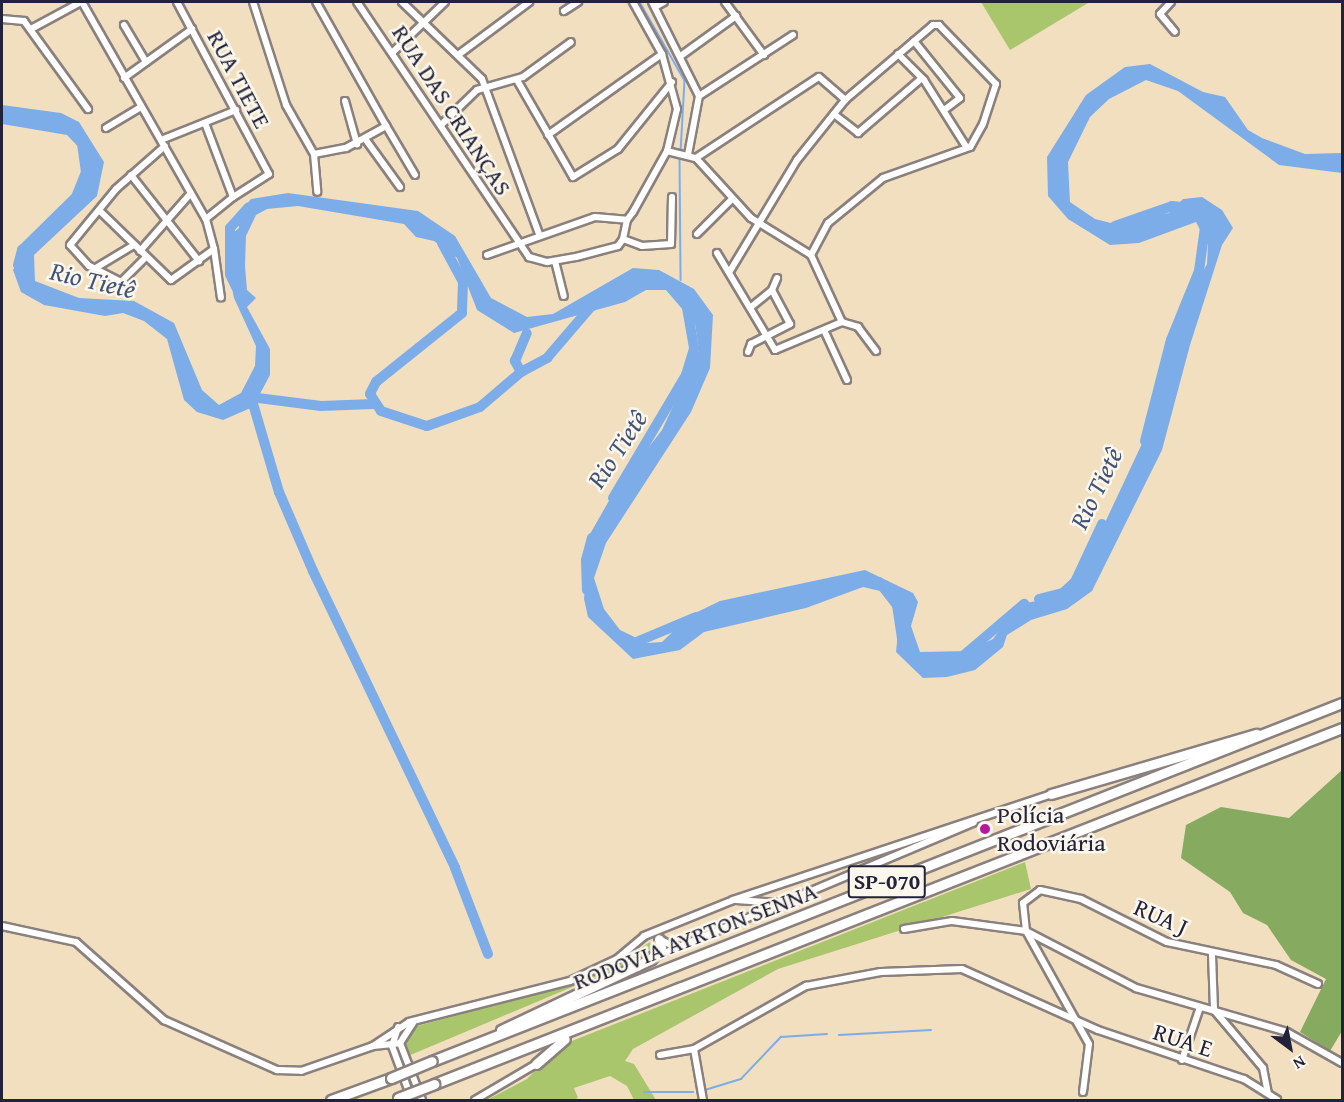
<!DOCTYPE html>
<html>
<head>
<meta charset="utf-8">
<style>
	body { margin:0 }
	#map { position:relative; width:1344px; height:1102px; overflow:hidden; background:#f1dfc0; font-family:"Gentium Book Plus",serif }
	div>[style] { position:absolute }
	.green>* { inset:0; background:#a9c66d }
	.forest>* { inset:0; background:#86ab60 }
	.water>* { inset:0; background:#7dade8 }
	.stream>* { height:1.5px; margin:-0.75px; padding:0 0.75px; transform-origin:0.75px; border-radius:0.75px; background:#7dade8 }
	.river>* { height:10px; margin:-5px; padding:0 5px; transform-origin:5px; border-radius:5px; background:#7dade8 }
	.roads { filter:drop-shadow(2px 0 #8a807e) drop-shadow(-2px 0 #8a807e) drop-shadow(0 2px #8a807e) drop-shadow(0 -2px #8a807e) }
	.minor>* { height:6px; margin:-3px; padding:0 3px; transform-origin:3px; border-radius:3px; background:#fff }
	.highway>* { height:9px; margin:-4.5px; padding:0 4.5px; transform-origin:4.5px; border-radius:4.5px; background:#fff }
	.bridges { filter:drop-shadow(2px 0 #8a807e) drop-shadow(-2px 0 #8a807e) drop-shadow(0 2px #8a807e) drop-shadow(0 -2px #8a807e) }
	.highway-bridge>* { height:9px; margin:-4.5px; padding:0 4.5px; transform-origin:4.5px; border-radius:4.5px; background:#fff }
	.dots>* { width:16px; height:16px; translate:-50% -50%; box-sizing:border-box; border:3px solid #fbf7ec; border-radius:50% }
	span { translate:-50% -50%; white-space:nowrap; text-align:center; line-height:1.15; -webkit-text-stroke:5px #fbf7ec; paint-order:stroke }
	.shield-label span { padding:2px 4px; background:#fbf7ec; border:2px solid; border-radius:4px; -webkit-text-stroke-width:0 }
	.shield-label { font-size:22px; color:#22223b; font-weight:700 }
	.street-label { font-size:24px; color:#22223b }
	.poi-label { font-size:24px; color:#22223b }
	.left { translate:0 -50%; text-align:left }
	.water-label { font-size:26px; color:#425378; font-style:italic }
	.frame { position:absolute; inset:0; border:3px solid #22223b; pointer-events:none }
	.north { position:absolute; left:1260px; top:1018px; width:60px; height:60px; -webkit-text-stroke:4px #fbf7ec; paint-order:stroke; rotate:148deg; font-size:16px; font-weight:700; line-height:24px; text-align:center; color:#22223b }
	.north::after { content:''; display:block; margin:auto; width:21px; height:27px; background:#22223b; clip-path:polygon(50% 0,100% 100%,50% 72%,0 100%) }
</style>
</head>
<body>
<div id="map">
	<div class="green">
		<i style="clip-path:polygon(981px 2px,1087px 2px,1088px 3px,1010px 50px)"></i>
		<i style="clip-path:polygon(1025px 862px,1031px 889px,778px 969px,633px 1049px,625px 1061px,634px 1064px,656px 1100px,634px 1100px,627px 1086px,610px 1076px,574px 1088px,578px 1098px,572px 1100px,487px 1100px,527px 1079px,559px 1046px)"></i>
		<i style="clip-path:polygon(650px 942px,653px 953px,408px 1056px,404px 1042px,417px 1026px,559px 988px,612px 967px)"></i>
	</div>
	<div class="forest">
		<i style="clip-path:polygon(1342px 770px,1342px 1031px,1330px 1051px,1300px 1032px,1326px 979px,1291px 960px,1267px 925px,1243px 913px,1230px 892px,1181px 858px,1186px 825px,1221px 807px,1289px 818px)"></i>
	</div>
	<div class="water">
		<i style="clip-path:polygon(1150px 64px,1203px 92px,1225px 97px,1248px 130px,1262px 138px,1305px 154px,1342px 153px,1342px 173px,1279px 165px,1178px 91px,1146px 80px,1109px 99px,1090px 117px,1068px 162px,1070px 202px,1095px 219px,1115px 224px,1169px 213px,1183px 199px,1202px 197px,1222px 210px,1233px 228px,1222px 245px,1190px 345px,1162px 450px,1092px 591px,1067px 609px,1031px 620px,1007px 635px,1003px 647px,975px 670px,947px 677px,923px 678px,896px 652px,900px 612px,894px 600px,889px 593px,863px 587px,806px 608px,704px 632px,680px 650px,633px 659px,588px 617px,584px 599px,590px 534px,614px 492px,662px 430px,699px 350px,695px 324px,666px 290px,646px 290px,625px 302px,514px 333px,477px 310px,457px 258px,434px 241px,416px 237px,404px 224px,298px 206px,267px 209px,256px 215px,246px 236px,245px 266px,247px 290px,256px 298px,247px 307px,270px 349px,270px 375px,253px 407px,223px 420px,197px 412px,184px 400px,167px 339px,144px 321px,123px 313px,105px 316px,44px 305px,21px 292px,13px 270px,25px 249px,72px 204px,89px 169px,88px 157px,67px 135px,2px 124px,2px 105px,61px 113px,79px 122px,104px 162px,97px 196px,34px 255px,35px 281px,79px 298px,134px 301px,174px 323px,202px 390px,219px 405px,241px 393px,255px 366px,256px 346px,234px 298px,225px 255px,227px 238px,239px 228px,238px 215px,251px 199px,288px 193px,418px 211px,455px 236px,491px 298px,527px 317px,553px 314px,633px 268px,659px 270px,694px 289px,713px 315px,710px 368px,691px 412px,606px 543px,594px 578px,604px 609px,620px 630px,647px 643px,662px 642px,689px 616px,720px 601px,865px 570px,913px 593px,918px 602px,911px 626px,920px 652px,968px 651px,993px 639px,1019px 604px,1061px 597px,1080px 576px,1154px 418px,1185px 306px,1207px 264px,1208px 245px,1196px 222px,1139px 243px,1110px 245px,1068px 219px,1048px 196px,1047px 157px,1086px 95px,1125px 67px)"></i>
	</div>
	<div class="stream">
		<i style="left:640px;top:2px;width:91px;rotate:60.3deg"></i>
		<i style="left:685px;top:81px;width:72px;rotate:93.2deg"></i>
		<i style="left:680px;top:158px;width:122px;rotate:89.5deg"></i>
		<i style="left:839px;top:1035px;width:92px;rotate:-3.1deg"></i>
		<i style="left:705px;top:1090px;width:38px;rotate:-17deg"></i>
		<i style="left:741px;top:1079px;width:58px;rotate:-46.4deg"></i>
		<i style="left:781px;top:1037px;width:46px;rotate:-3.7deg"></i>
		<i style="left:644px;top:1092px;width:49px"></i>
	</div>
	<div class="river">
		<i style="left:1115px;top:226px;width:60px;rotate:-19.3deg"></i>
		<i style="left:1172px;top:206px;width:19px;rotate:6deg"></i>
		<i style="left:442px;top:243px;width:44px;rotate:61.7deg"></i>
		<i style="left:463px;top:282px;width:31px;rotate:92deg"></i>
		<i style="left:462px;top:313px;width:110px;rotate:141.3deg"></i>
		<i style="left:376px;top:382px;width:13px;rotate:117deg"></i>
		<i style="left:370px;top:394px;width:20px;rotate:57deg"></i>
		<i style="left:381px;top:411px;width:48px;rotate:18.1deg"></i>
		<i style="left:427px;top:426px;width:56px;rotate:-19.7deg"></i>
		<i style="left:480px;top:407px;width:54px;rotate:-40.5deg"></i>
		<i style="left:521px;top:372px;width:30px;rotate:-28deg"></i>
		<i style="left:547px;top:358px;width:74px;rotate:-49.4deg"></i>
		<i style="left:18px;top:265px;width:16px;rotate:-75deg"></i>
		<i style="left:22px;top:250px;width:76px;rotate:-44.5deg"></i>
		<i style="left:76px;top:197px;width:27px;rotate:-68deg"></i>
		<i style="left:86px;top:172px;width:30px;rotate:-98deg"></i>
		<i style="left:236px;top:287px;width:14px;rotate:-115deg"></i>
		<i style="left:230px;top:274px;width:46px;rotate:-90deg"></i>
		<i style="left:230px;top:228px;width:28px;rotate:-48deg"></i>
		<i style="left:521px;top:372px;width:13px;rotate:-119deg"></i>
		<i style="left:515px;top:361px;width:30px;rotate:-67deg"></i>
		<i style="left:373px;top:404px;width:52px;rotate:177.8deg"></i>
		<i style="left:321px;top:406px;width:71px;rotate:-172.7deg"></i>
		<i style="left:251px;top:397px;width:99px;rotate:73.6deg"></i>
		<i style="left:279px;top:492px;width:86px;rotate:66.7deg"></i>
		<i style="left:313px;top:571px;width:329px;rotate:64.4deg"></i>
		<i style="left:455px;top:868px;width:92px;rotate:69deg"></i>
		<i style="left:1145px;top:441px;width:104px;rotate:-75.6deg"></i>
		<i style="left:1171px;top:340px;width:74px;rotate:-67.9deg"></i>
		<i style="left:1199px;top:271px;width:44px;rotate:-82.2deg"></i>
		<i style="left:613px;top:498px;width:143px;rotate:-59.3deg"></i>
		<i style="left:686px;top:375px;width:28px;rotate:-73deg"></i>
		<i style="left:694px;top:348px;width:41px;rotate:-99.9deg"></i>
		<i style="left:879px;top:582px;width:29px;rotate:52deg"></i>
		<i style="left:897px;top:605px;width:48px;rotate:81.5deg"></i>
		<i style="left:587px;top:590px;width:30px;rotate:-92deg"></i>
		<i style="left:586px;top:560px;width:23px;rotate:-75deg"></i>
		<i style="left:1039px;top:599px;width:25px;rotate:-14deg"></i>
		<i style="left:1063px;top:593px;width:16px;rotate:-43deg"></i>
		<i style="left:1075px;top:582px;width:64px;rotate:-65deg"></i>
		<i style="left:634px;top:643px;width:67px;rotate:-22.8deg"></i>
		<i style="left:964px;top:655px;width:79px;rotate:-40.4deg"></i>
	</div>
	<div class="roads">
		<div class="minor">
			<i style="left:82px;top:2px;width:250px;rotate:60.3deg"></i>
			<i style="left:206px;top:219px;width:31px;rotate:75deg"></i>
			<i style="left:214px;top:249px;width:53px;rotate:144.2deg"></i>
			<i style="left:171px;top:280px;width:100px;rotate:-135.8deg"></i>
			<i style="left:177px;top:2px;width:195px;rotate:61.9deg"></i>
			<i style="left:269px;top:174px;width:43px;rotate:147.4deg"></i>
			<i style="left:253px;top:2px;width:108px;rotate:72.2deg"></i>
			<i style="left:286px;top:105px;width:56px;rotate:60.3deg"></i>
			<i style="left:357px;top:2px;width:308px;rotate:56deg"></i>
			<i style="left:529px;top:257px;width:19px;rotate:16deg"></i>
			<i style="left:547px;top:262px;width:29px;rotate:-10deg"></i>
			<i style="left:576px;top:257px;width:43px;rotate:-14.7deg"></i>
			<i style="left:618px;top:246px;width:9px;rotate:-54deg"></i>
			<i style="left:402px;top:2px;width:111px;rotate:43.9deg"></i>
			<i style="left:482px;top:79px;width:165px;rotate:69.8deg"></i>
			<i style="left:652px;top:2px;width:105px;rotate:63.4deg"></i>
			<i style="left:699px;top:96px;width:60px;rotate:100.6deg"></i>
			<i style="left:725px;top:2px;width:66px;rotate:53.7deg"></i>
			<i style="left:1171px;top:2px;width:16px;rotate:133deg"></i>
			<i style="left:1160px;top:14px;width:23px;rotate:50deg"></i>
			<i style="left:655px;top:7px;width:10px;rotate:-29deg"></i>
			<i style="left:564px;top:11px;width:17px;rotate:-33deg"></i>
			<i style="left:2px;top:19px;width:22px;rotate:5deg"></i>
			<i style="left:24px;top:21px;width:109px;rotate:54deg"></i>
			<i style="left:124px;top:25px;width:43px;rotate:59.3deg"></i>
			<i style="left:31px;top:29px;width:57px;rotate:-28.4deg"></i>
			<i style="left:914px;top:41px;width:73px;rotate:51.1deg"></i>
			<i style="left:960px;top:98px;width:20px;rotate:143deg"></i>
			<i style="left:393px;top:52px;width:72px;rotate:-43.9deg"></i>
			<i style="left:898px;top:54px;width:37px;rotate:45deg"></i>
			<i style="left:924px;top:80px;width:80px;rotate:57.7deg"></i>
			<i style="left:458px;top:55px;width:89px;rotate:-36.7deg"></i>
			<i style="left:682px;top:55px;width:67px;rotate:-35.8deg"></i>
			<i style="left:124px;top:78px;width:84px;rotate:-35.8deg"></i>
			<i style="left:517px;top:80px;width:112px;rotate:60deg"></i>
			<i style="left:573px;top:177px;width:53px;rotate:-31.9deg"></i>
			<i style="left:618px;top:149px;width:86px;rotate:-51.1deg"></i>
			<i style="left:699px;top:96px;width:112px;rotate:-33deg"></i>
			<i style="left:345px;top:101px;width:45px;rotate:74.4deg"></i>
			<i style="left:834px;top:114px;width:31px;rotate:38deg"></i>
			<i style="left:858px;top:133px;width:84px;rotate:-40.7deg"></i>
			<i style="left:205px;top:123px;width:79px;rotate:69.3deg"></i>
			<i style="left:233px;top:197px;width:35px;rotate:141deg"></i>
			<i style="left:385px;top:124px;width:59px;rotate:59.5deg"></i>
			<i style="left:442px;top:124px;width:49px;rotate:-44.2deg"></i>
			<i style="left:477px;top:90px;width:48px;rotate:-15.8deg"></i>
			<i style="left:523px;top:77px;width:59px;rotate:-36.1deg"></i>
			<i style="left:106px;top:128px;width:41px;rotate:-31deg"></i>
			<i style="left:548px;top:135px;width:140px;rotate:-35.4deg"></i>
			<i style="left:161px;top:140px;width:81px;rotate:-21.8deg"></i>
			<i style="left:366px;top:140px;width:58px;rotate:54.1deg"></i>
			<i style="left:667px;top:151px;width:30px;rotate:14deg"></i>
			<i style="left:696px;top:158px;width:81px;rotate:47.5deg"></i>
			<i style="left:751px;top:218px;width:70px;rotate:31.7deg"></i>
			<i style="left:314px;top:154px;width:33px;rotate:-11deg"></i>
			<i style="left:346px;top:148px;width:46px;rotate:-28.8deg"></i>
			<i style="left:386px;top:126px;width:142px;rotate:-119.4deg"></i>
			<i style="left:314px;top:154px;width:38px;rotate:85deg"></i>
			<i style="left:696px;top:158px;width:147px;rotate:-33.4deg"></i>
			<i style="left:819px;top:77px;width:35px;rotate:41deg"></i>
			<i style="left:131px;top:175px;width:110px;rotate:51.7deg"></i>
			<i style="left:627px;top:220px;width:19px;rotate:102deg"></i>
			<i style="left:623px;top:239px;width:20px;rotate:20deg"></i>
			<i style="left:642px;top:246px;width:29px;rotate:-4deg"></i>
			<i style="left:671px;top:244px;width:47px;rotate:-88.8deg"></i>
			<i style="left:697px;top:234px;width:49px;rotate:-45deg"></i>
			<i style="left:214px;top:249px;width:49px;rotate:81.9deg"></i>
			<i style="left:140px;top:251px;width:77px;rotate:-48.7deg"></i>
			<i style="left:717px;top:253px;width:113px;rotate:59.1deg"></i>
			<i style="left:775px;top:350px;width:73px;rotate:-22.7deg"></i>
			<i style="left:842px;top:322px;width:17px;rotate:17deg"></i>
			<i style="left:858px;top:327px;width:30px;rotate:53deg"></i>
			<i style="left:487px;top:255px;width:114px;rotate:-19.4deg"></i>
			<i style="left:595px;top:217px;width:32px;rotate:5deg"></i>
			<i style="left:627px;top:220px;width:10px;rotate:-53deg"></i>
			<i style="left:633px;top:212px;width:70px;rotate:-60.9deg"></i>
			<i style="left:667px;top:151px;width:43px;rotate:-76.6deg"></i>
			<i style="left:677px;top:109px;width:57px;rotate:-105.3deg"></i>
			<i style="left:662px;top:54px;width:60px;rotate:-119.1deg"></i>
			<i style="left:146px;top:257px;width:35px;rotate:135deg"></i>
			<i style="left:121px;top:282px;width:36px;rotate:-153deg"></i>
			<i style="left:89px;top:266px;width:28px;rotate:-132deg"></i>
			<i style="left:70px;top:245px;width:72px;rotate:-50.6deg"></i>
			<i style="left:116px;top:189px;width:65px;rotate:-41.3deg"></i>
			<i style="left:555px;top:261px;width:36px;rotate:76deg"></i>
			<i style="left:94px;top:269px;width:47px;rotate:-31deg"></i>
			<i style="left:730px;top:271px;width:130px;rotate:-58.9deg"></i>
			<i style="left:797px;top:160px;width:77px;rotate:-51.3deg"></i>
			<i style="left:845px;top:100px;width:116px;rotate:-40.4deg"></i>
			<i style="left:933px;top:25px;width:6px"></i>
			<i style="left:939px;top:25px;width:82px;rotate:46deg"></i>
			<i style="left:996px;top:84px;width:42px;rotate:108deg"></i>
			<i style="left:983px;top:124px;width:26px;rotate:119deg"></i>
			<i style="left:970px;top:147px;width:92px;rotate:160.4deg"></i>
			<i style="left:883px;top:178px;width:71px;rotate:140.7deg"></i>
			<i style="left:828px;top:223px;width:36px;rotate:118deg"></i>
			<i style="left:811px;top:255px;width:74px;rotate:65.2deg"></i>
			<i style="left:751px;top:307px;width:27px;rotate:-39deg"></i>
			<i style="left:824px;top:330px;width:55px;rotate:65.3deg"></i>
			<i style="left:748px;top:352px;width:9px;rotate:-69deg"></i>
			<i style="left:751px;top:344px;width:44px;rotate:-27.1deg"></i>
			<i style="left:790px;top:324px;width:38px;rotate:-118deg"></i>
			<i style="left:772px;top:290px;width:13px;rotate:-67deg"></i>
			<i style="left:736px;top:900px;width:44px;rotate:3.9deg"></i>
			<i style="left:2px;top:926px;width:76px;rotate:12.2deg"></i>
			<i style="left:76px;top:942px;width:118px;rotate:41.6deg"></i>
			<i style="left:164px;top:1020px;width:124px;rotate:23.9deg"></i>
			<i style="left:277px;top:1070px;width:24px;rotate:2deg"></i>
			<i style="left:301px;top:1071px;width:76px;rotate:-19.1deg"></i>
			<i style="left:373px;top:1046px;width:27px;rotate:-6deg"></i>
			<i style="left:904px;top:929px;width:49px;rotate:-9.5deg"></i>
			<i style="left:952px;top:921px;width:75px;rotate:7.7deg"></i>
			<i style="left:1026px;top:931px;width:124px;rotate:27.4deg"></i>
			<i style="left:1136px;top:988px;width:157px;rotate:16.2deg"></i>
			<i style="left:1287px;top:1032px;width:63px;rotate:29.4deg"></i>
			<i style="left:659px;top:939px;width:20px;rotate:27deg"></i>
			<i style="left:1212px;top:955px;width:55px;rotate:87.9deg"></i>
			<i style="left:655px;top:957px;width:346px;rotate:-22.9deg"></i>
			<i style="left:1214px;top:1010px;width:76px;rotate:49.8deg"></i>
			<i style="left:1263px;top:1068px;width:25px;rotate:79deg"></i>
			<i style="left:400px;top:1043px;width:61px;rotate:68.9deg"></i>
			<i style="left:400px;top:1043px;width:24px;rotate:-57deg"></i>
			<i style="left:373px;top:1046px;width:43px;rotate:-33.7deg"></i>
			<i style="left:409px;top:1022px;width:166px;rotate:-14.3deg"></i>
			<i style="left:570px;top:981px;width:52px;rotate:-25.1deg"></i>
			<i style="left:617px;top:959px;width:35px;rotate:-40deg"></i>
			<i style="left:644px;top:936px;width:96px;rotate:-22deg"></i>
			<i style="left:733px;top:900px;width:335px;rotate:-18.4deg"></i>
			<i style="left:392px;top:1046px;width:58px;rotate:69.7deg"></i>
			<i style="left:392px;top:1046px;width:20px;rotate:-72deg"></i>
			<i style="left:694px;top:1049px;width:52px;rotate:80deg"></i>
			<i style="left:660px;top:1055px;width:35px;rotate:-10deg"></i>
			<i style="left:694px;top:1049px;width:129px;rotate:-29.4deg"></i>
			<i style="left:806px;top:986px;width:76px;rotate:-10.6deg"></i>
			<i style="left:881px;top:972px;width:81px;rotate:-2.1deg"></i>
			<i style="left:962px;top:969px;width:149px;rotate:24.2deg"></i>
			<i style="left:1098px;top:1030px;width:154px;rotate:18.6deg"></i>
			<i style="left:1244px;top:1079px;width:39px;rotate:32deg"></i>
			<i style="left:1182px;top:1060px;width:56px;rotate:-71.2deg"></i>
			<i style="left:1083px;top:1092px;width:48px;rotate:-82.9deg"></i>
			<i style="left:1089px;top:1044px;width:129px;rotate:-119.1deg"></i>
			<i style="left:1026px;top:931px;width:28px;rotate:-96deg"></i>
			<i style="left:1023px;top:903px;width:21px;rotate:-37deg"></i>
			<i style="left:1040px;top:890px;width:42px;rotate:12.4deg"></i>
			<i style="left:1081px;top:899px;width:96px;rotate:26.6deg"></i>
			<i style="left:1167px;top:942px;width:111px;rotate:11.9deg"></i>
			<i style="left:1276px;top:965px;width:46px;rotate:24.3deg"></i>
			<i style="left:475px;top:1100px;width:71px;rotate:-30.5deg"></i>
		</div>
		<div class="highway">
			<i style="left:1051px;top:794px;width:214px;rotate:-16.3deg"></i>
			<i style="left:501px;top:1030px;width:166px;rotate:-25.3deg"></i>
			<i style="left:651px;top:959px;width:15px;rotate:-48deg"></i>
			<i style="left:661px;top:948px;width:9px;rotate:-103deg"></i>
			<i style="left:432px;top:1061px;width:978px;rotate:-21.48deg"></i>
			<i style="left:536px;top:1064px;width:38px;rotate:-41deg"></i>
			<i style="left:434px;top:1084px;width:975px;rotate:-21.41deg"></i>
			<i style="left:331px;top:1100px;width:64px;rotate:-20.1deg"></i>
		</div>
	</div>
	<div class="bridges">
		<div class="highway-bridge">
			<i style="left:391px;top:1078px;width:44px;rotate:-22.5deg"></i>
			<i style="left:398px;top:1098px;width:39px;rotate:-21deg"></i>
		</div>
	</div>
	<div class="dots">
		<i style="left:985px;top:829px;background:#b5179e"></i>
	</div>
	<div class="shield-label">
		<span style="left:887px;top:882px">SP-070</span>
	</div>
	<div class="street-label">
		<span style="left:239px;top:79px;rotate:62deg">RUA TIETE</span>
		<span style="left:452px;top:110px;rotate:57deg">RUA DAS CRIANÇAS</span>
		<span style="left:1161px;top:917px;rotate:24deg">RUA J</span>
		<span style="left:695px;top:936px;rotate:-21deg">RODOVIA AYRTON SENNA</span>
		<span style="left:1183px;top:1040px;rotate:18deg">RUA E</span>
	</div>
	<div class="poi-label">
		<span class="left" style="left:997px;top:829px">Polícia<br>Rodoviária</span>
	</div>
	<div class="water-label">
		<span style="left:93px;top:280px;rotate:13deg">Rio Tietê</span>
		<span style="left:617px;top:449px;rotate:-57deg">Rio Tietê</span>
		<span style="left:1096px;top:488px;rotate:-64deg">Rio Tietê</span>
	</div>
	<div class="frame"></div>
	<div class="north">N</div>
</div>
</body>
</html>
